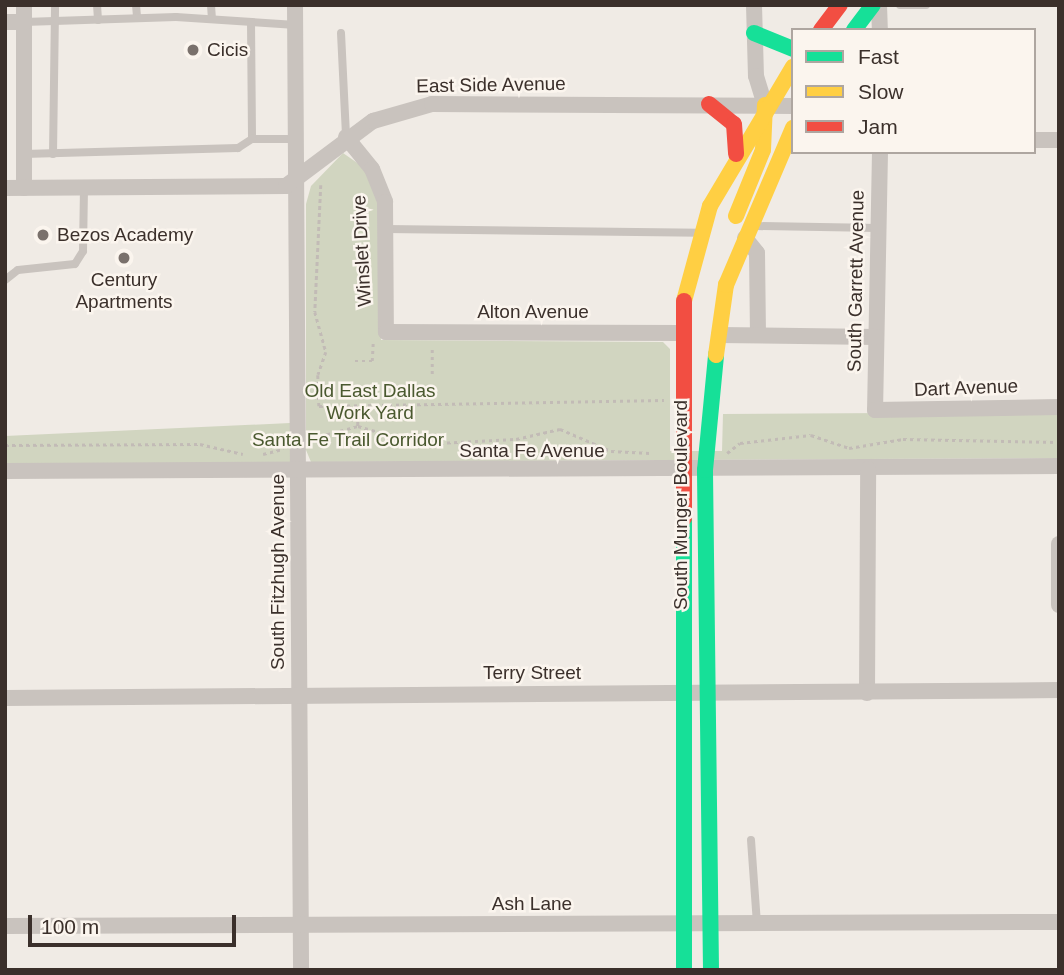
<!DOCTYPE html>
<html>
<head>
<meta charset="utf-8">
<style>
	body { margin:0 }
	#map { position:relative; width:1064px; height:975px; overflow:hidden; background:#f0ebe5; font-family:Helvetica,sans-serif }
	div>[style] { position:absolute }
	.green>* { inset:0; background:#d1d5c0 }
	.path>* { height:2.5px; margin-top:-1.25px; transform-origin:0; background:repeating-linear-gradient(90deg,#c2bbb6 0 3.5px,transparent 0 7px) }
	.lane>* { height:8px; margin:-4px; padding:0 4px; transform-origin:4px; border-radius:4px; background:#c9c3be }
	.street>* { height:16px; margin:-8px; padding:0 8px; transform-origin:8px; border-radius:8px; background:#c9c3be }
	.fast>* { height:16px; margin:-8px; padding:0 8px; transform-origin:8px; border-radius:8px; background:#16e098 }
	.slow>* { height:16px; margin:-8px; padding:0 8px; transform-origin:8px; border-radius:8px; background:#ffcf43 }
	.jam>* { height:16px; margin:-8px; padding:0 8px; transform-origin:8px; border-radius:8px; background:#f24e42 }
	.dots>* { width:19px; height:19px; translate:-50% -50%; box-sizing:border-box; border:4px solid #fbf5ee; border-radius:50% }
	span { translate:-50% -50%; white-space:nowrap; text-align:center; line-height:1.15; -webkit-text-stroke:5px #fbf5ee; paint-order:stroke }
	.poi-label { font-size:19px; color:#3b302b }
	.left { translate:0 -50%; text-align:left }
	.street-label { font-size:19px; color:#3b302b }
	.park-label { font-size:19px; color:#4a592f }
	.frame { position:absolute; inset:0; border:7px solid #3b302b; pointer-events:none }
	.legend { position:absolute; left:791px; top:28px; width:245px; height:126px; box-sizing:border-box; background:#fbf5ee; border:2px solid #aea6a0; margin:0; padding:9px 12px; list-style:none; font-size:21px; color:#3b302b }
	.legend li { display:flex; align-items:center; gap:14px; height:35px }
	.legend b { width:35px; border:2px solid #aea6a0 }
	.scale { position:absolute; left:28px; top:915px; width:208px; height:32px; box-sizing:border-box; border:4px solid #3b302b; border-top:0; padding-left:9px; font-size:21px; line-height:24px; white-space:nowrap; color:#3b302b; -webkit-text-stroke:5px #fbf5ee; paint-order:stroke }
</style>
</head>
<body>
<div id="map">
	<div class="green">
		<i style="clip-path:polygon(343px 153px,366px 169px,380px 208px,381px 340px,663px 342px,670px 349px,670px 451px,722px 451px,723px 414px,1059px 412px,1059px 458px,311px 462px,306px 450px,291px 455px,290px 464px,5px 466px,5px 436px,290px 423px,291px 438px,306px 432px,306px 204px,311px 186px)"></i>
	</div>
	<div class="path">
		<i style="left:321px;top:185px;width:127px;rotate:92.7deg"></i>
		<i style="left:315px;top:312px;width:41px;rotate:74.6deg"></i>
		<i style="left:326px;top:352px;width:24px;rotate:109deg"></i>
		<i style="left:318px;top:375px;width:31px;rotate:88deg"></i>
		<i style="left:319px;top:406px;width:345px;rotate:-1deg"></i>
		<i style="left:355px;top:361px;width:17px"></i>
		<i style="left:372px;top:361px;width:21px;rotate:-87deg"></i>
		<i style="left:432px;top:374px;width:28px;rotate:-90deg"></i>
		<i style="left:358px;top:408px;width:18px;rotate:90deg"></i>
		<i style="left:313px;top:438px;width:47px;rotate:-14.9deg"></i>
		<i style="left:358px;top:426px;width:64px;rotate:16.4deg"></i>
		<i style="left:419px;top:444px;width:97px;rotate:-3deg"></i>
		<i style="left:516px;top:439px;width:45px;rotate:-12.8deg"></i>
		<i style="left:560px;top:429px;width:56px;rotate:23.3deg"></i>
		<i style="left:611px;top:451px;width:39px;rotate:3deg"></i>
		<i style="left:5px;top:445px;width:195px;rotate:-0.3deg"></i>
		<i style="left:200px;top:444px;width:44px;rotate:13.1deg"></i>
		<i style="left:727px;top:453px;width:16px;rotate:-38deg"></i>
		<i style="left:740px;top:443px;width:71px;rotate:-6.4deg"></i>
		<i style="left:811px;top:435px;width:40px;rotate:18.9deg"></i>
		<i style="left:849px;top:448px;width:55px;rotate:-9.5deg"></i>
		<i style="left:903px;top:439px;width:156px;rotate:1.1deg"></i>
		<i style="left:263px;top:454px;width:21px;rotate:-14deg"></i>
	</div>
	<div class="lane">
		<i style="left:97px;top:5px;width:15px;rotate:86deg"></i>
		<i style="left:136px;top:5px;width:12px;rotate:85deg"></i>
		<i style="left:211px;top:5px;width:14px;rotate:86deg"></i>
		<i style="left:900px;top:5px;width:26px"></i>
		<i style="left:24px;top:22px;width:152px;rotate:-1.9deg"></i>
		<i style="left:176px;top:17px;width:120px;rotate:3.8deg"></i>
		<i style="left:251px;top:22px;width:117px;rotate:89.5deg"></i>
		<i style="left:252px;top:139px;width:45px"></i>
		<i style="left:341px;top:33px;width:104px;rotate:87.2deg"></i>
		<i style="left:24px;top:154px;width:214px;rotate:-1.6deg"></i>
		<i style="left:238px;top:148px;width:17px;rotate:-33deg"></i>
		<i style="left:53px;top:154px;width:149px;rotate:-89.2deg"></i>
		<i style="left:755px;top:226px;width:123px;rotate:0.9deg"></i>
		<i style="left:386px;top:229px;width:314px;rotate:0.7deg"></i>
		<i style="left:5px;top:280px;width:16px;rotate:-38deg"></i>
		<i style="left:18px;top:270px;width:57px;rotate:-6deg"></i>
		<i style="left:75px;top:264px;width:15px;rotate:-58deg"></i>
		<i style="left:83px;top:251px;width:62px;rotate:-89.1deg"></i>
		<i style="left:751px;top:840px;width:83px;rotate:85.9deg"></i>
	</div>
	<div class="street">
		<i style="left:24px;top:5px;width:183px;rotate:90deg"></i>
		<i style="left:295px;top:5px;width:965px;rotate:89.64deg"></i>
		<i style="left:754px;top:5px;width:71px;rotate:88.4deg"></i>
		<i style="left:756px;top:76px;width:30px;rotate:73deg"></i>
		<i style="left:879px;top:5px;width:25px;rotate:88deg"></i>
		<i style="left:5px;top:22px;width:19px"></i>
		<i style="left:346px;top:137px;width:41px;rotate:50.9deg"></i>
		<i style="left:372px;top:169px;width:35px;rotate:68deg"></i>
		<i style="left:385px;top:202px;width:130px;rotate:89.6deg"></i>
		<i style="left:386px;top:332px;width:295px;rotate:0.2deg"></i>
		<i style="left:1034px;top:140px;width:25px"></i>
		<i style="left:880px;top:152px;width:258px;rotate:91.1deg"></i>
		<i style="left:875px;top:410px;width:184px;rotate:-0.9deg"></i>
		<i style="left:5px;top:188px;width:281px;rotate:-0.4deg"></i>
		<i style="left:286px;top:186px;width:109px;rotate:-36.8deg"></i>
		<i style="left:373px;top:121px;width:61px;rotate:-16.1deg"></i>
		<i style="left:432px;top:104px;width:361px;rotate:0.3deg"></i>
		<i style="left:745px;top:238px;width:19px;rotate:51deg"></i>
		<i style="left:757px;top:253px;width:82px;rotate:89.3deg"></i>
		<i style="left:719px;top:335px;width:157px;rotate:0.7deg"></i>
		<i style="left:5px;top:471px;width:1054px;rotate:-0.27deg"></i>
		<i style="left:1059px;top:544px;width:61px;rotate:90deg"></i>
		<i style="left:867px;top:693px;width:224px;rotate:-89.7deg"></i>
		<i style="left:5px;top:698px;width:1054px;rotate:-0.43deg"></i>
		<i style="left:5px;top:926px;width:1054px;rotate:-0.22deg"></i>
	</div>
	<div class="fast">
		<i style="left:854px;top:30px;width:31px;rotate:-53deg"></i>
		<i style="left:754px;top:33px;width:42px;rotate:22.3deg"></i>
		<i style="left:684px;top:518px;width:452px;rotate:90deg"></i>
		<i style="left:711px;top:970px;width:500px;rotate:-90.69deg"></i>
		<i style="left:705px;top:470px;width:116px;rotate:-84.5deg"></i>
	</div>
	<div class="slow">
		<i style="left:736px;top:216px;width:71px;rotate:-67.8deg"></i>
		<i style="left:763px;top:150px;width:45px;rotate:-87.5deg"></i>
		<i style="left:684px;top:301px;width:98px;rotate:-74.7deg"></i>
		<i style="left:710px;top:206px;width:162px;rotate:-59.2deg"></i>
		<i style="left:716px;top:355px;width:71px;rotate:-81.9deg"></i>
		<i style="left:726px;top:285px;width:171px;rotate:-66.9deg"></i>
	</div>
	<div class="jam">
		<i style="left:821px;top:30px;width:31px;rotate:-53deg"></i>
		<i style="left:709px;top:104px;width:32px;rotate:39deg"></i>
		<i style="left:734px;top:124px;width:30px;rotate:86deg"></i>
		<i style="left:684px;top:301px;width:217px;rotate:90deg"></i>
	</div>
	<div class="dots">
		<i style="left:193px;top:50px;background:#7a716c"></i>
		<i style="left:43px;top:235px;background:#7a716c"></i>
		<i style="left:124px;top:258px;background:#7a716c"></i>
	</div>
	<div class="poi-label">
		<span class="left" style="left:207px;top:50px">Cicis</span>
		<span class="left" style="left:57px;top:235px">Bezos Academy</span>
		<span style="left:124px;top:291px">Century<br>Apartments</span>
	</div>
	<div class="street-label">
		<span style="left:491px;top:85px;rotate:-1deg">East Side Avenue</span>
		<span style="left:362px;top:251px;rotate:-93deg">Winslet Drive</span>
		<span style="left:856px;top:281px;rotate:-89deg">South Garrett Avenue</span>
		<span style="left:533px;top:312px">Alton Avenue</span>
		<span style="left:966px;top:388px;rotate:-2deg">Dart Avenue</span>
		<span style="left:532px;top:451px">Santa Fe Avenue</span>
		<span style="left:681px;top:505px;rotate:-90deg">South Munger Boulevard</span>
		<span style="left:278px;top:572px;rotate:-90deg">South Fitzhugh Avenue</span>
		<span style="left:532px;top:673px">Terry Street</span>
		<span style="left:532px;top:904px">Ash Lane</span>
	</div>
	<div class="park-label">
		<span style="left:370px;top:402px">Old East Dallas<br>Work Yard</span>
		<span style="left:348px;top:440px">Santa Fe Trail Corridor</span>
	</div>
	<div class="frame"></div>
	<ul class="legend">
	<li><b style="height:9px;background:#16e098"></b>Fast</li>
	<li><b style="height:9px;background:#ffcf43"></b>Slow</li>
	<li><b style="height:9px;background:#f24e42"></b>Jam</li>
	</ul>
	<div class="scale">100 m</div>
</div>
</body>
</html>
